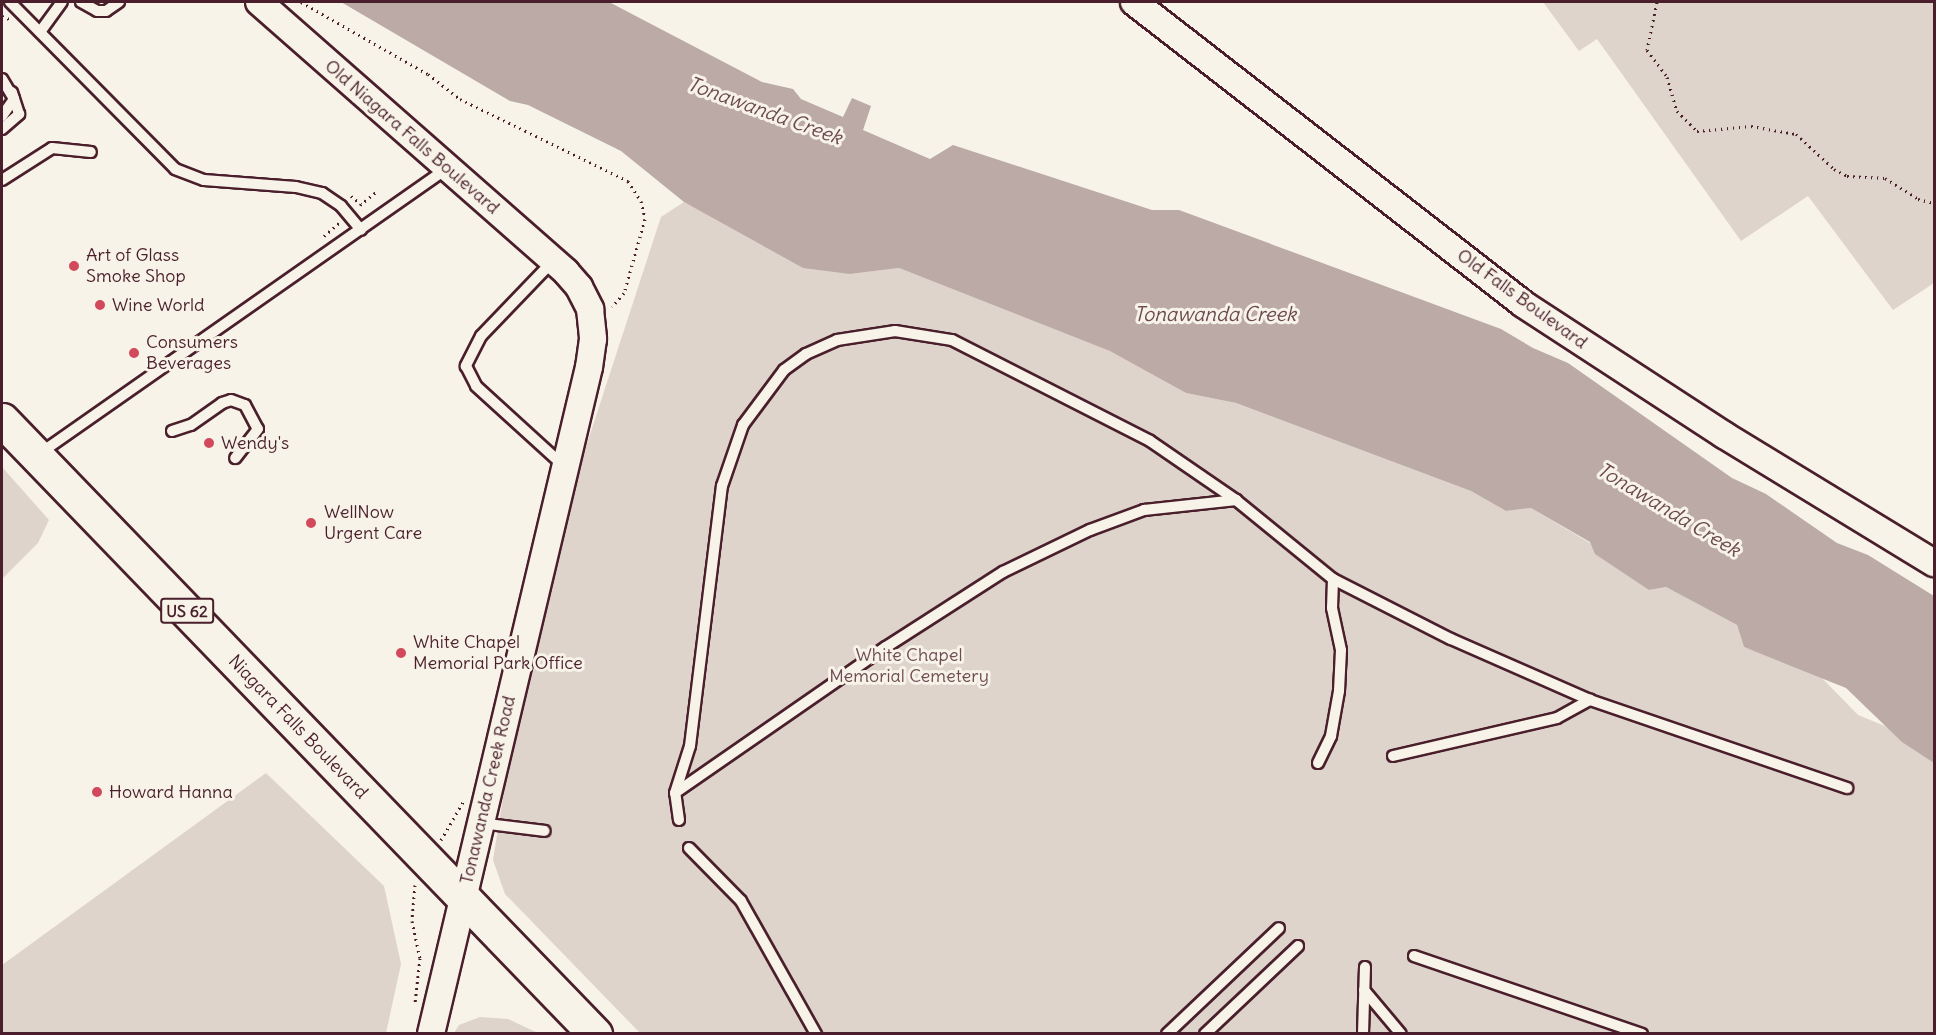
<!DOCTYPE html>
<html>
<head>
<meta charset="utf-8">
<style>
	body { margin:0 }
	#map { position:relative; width:1936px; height:1035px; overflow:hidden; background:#f7f3e8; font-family:Delius,sans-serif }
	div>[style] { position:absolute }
	.green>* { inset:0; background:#ded4cc }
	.water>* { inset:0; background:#bcaaa7 }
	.path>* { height:3px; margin-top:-1.5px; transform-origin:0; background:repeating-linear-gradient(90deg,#4a1f2b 0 1.5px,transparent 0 6px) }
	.roads { filter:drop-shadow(2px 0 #4a1f2b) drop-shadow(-2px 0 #4a1f2b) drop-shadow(0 2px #4a1f2b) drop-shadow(0 -2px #4a1f2b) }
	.service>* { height:10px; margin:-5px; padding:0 5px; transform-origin:5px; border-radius:5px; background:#f7f3e8 }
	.tertiary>* { height:26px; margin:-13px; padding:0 13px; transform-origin:13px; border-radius:13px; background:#f7f3e8 }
	.primary>* { height:33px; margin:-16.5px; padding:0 16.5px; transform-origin:16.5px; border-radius:16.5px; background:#f7f3e8 }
	.dots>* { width:16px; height:16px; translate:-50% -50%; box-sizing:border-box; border:3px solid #f7f3e8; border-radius:50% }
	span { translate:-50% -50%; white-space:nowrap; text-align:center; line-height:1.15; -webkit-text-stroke:6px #f7f3e8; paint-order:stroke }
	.shield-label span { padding:2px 4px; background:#f7f3e8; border:2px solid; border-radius:4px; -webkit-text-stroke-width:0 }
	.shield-label { font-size:16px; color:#4a1f2b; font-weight:700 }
	.street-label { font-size:18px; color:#4a1f2b }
	.poi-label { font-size:18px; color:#4a1f2b }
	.left { translate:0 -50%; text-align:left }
	.park-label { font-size:18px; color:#6f4c53 }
	.water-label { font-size:20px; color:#6c4950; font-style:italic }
	.frame { position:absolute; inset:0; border:3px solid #4a1f2b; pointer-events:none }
</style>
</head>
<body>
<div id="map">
	<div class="green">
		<i style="clip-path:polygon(1543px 2px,1934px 2px,1934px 283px,1893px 310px,1808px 196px,1741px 241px,1597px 39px,1579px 51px)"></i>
		<i style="clip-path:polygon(684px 202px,727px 224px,850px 274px,899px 268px,1111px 351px,1186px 393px,1236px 403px,1471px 491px,1506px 511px,1531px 508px,1590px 543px,1649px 590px,1666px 587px,1737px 625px,1744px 647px,1820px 676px,1858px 715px,1885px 726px,1934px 763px,1934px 1033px,640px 1033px,505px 894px,493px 860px,511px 748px,580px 465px,661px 217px)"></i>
		<i style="clip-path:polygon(2px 467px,49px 520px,38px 543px,2px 579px)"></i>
		<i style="clip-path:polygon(266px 773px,384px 886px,401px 964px,386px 1033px,2px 1033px,2px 965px)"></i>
		<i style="clip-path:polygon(480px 1017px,508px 1019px,538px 1033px,454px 1033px,459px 1025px)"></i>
	</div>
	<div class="water">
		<i style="clip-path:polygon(341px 2px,609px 2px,762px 82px,793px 89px,801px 99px,843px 117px,852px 98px,871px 106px,863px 130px,930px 159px,953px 145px,1152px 210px,1179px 210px,1501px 329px,1533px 348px,1568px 363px,1732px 478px,1766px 494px,1837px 543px,1868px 555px,1934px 596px,1934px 763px,1902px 742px,1846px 688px,1744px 647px,1737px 625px,1666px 587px,1649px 590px,1595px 554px,1590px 542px,1531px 508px,1506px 511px,1471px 491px,1236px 403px,1186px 393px,1110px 351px,899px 268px,850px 274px,803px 268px,684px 202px,621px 151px,528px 105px,510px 101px)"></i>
	</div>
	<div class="path">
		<i style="left:301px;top:2px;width:146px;rotate:29.6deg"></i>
		<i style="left:428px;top:74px;width:41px;rotate:38deg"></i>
		<i style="left:460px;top:99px;width:187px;rotate:26deg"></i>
		<i style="left:628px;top:181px;width:24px;rotate:57deg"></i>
		<i style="left:641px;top:201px;width:18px;rotate:77deg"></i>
		<i style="left:645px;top:219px;width:77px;rotate:105.8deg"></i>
		<i style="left:624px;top:293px;width:18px;rotate:131deg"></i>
		<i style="left:1657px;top:2px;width:49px;rotate:101.8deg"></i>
		<i style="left:1647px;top:50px;width:34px;rotate:53deg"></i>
		<i style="left:1667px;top:77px;width:35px;rotate:74deg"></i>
		<i style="left:1677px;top:111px;width:28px;rotate:45deg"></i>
		<i style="left:1697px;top:131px;width:54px;rotate:-5.3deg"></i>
		<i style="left:1751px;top:126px;width:46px;rotate:10.1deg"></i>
		<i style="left:1796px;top:134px;width:52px;rotate:42.6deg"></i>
		<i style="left:1834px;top:169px;width:15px;rotate:28deg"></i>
		<i style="left:1847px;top:176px;width:38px;rotate:3deg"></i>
		<i style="left:1885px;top:178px;width:39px;rotate:32deg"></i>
		<i style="left:1918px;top:199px;width:16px;rotate:14deg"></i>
		<i style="left:2px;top:16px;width:8px;rotate:23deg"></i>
		<i style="left:351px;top:196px;width:13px;rotate:39deg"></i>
		<i style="left:360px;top:205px;width:22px;rotate:-39deg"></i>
		<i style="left:324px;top:236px;width:20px;rotate:-41deg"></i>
		<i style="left:441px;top:840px;width:44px;rotate:-59.9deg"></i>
		<i style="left:415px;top:885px;width:36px;rotate:95deg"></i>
		<i style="left:412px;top:921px;width:38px;rotate:78deg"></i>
		<i style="left:420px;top:958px;width:45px;rotate:96.3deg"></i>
	</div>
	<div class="roads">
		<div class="service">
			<i style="left:10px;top:2px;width:235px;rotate:45.3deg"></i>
			<i style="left:175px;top:169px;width:31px;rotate:21deg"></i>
			<i style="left:204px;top:180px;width:92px;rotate:4.4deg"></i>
			<i style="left:296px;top:187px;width:27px;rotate:13deg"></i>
			<i style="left:322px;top:193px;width:23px;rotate:34deg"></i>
			<i style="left:341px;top:206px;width:31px;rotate:50deg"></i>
			<i style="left:81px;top:2px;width:18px;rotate:29deg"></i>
			<i style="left:97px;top:11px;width:9px"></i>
			<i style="left:106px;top:11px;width:16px;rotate:-35deg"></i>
			<i style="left:40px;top:32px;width:37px;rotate:-54deg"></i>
			<i style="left:2px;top:79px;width:23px;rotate:59deg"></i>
			<i style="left:14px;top:99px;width:21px;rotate:125deg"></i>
			<i style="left:2px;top:129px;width:23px;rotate:-41deg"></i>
			<i style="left:19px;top:114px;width:23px;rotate:-108deg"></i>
			<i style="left:2px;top:180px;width:59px;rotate:-32.6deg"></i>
			<i style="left:52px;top:148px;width:39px;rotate:6deg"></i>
			<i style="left:553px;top:261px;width:104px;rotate:133.8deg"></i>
			<i style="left:481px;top:336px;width:34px;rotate:117deg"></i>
			<i style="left:466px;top:366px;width:22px;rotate:63deg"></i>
			<i style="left:476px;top:386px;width:119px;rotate:42.3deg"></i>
			<i style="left:172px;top:431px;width:20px;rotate:-18deg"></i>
			<i style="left:191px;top:425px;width:38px;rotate:-35deg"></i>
			<i style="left:222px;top:403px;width:9px;rotate:-18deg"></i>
			<i style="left:231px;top:400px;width:15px;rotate:20deg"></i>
			<i style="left:245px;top:405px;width:27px;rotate:62deg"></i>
			<i style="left:258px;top:429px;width:37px;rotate:128deg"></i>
			<i style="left:39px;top:454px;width:499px;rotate:-35deg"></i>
			<i style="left:1393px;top:756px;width:168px;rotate:-13deg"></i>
			<i style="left:1557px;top:718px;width:38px;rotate:-29deg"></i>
			<i style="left:1318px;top:763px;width:30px;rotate:-64deg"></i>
			<i style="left:1331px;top:736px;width:46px;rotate:-79.9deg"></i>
			<i style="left:1339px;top:691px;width:41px;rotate:-87.2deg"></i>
			<i style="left:1341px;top:650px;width:43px;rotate:-102.1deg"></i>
			<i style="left:1332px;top:608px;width:29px;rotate:-88deg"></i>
			<i style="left:675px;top:793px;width:257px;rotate:-34.7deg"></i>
			<i style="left:886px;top:647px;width:139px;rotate:-32.7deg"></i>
			<i style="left:1003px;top:572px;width:97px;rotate:-25.8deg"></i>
			<i style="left:1090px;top:530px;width:58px;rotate:-20.3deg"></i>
			<i style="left:1144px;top:510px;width:93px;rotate:-6.2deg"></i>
			<i style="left:679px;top:820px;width:27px;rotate:-98deg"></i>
			<i style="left:675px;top:793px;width:49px;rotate:-72.3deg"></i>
			<i style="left:690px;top:746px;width:262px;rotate:-83deg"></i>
			<i style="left:722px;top:486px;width:65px;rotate:-71deg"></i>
			<i style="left:743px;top:425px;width:69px;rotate:-53.3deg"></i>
			<i style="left:784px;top:370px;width:27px;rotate:-36deg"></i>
			<i style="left:806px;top:354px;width:34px;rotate:-24deg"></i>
			<i style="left:837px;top:340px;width:59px;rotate:-8.8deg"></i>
			<i style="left:895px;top:331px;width:58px;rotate:9deg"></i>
			<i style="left:952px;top:340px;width:222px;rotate:27deg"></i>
			<i style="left:1150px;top:441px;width:104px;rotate:34.5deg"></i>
			<i style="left:1236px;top:500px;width:125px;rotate:39.2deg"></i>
			<i style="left:1333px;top:579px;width:132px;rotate:27deg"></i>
			<i style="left:1451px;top:639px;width:152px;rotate:23.7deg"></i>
			<i style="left:1590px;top:700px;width:272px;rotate:18.9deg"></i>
			<i style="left:480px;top:823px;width:65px;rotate:7deg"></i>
			<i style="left:689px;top:848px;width:74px;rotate:45.5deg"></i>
			<i style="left:741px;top:901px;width:153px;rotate:60.6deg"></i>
			<i style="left:1414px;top:956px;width:241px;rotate:18.9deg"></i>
			<i style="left:1364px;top:990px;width:57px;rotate:49.9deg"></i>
			<i style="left:1167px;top:1034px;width:154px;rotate:-43.4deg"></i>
			<i style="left:1205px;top:1034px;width:128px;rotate:-43.4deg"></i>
			<i style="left:1363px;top:1034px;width:67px;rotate:-88.3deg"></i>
		</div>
		<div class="tertiary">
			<i style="left:259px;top:2px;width:409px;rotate:41.3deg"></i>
			<i style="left:566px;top:272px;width:20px;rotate:49deg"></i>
			<i style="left:579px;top:287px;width:25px;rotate:63deg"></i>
			<i style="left:590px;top:309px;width:30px;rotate:84deg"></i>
			<i style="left:593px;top:339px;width:28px;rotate:98deg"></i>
			<i style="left:589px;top:367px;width:685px;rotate:103.33deg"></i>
			<i style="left:1134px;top:2px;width:492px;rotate:37.8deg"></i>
			<i style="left:1523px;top:304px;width:240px;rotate:33.1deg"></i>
			<i style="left:1724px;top:435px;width:246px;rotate:31.4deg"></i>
		</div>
		<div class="primary">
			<i style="left:2px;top:420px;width:854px;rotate:46deg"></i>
		</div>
	</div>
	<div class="dots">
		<i style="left:74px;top:266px;background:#d1495b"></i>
		<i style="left:100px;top:305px;background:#d1495b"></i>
		<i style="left:134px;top:353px;background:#d1495b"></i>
		<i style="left:209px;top:443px;background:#d1495b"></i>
		<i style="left:311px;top:523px;background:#d1495b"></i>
		<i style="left:401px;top:653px;background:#d1495b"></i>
		<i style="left:97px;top:792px;background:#d1495b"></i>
	</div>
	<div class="shield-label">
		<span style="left:187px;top:611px">US 62</span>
	</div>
	<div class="street-label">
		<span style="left:412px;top:137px;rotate:41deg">Old Niagara Falls Boulevard</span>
		<span style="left:1522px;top:299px;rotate:36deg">Old Falls Boulevard</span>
		<span style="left:298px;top:727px;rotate:46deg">Niagara Falls Boulevard</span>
		<span style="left:488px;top:790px;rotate:-77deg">Tonawanda Creek Road</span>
	</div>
	<div class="poi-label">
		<span class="left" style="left:86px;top:266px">Art of Glass<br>Smoke Shop</span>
		<span class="left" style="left:112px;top:305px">Wine World</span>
		<span class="left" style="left:146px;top:353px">Consumers<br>Beverages</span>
		<span class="left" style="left:221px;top:443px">Wendy's</span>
		<span class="left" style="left:324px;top:523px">WellNow<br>Urgent Care</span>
		<span class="left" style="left:413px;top:653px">White Chapel<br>Memorial Park Office</span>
		<span class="left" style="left:109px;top:792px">Howard Hanna</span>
	</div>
	<div class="park-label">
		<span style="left:909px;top:666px">White Chapel<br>Memorial Cemetery</span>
	</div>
	<div class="water-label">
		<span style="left:765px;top:110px;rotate:20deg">Tonawanda Creek</span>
		<span style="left:1215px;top:313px">Tonawanda Creek</span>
		<span style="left:1669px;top:509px;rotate:31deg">Tonawanda Creek</span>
	</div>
	<div class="frame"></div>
</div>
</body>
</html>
